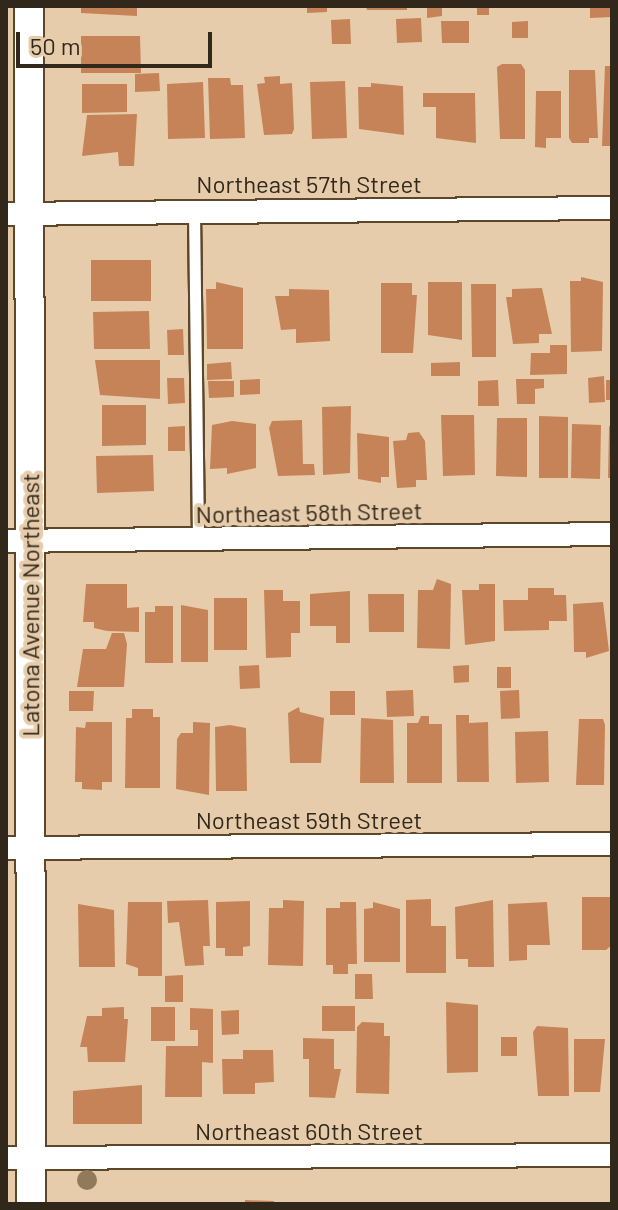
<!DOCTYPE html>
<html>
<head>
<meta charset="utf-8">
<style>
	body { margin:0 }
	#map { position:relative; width:618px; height:1210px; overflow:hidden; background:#e6ccab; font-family:Barlow,sans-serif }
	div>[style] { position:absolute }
	.building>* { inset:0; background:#c68357 }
	.roads { filter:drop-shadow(2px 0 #5d472a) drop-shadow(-2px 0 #5d472a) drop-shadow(0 2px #5d472a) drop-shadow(0 -2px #5d472a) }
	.service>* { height:11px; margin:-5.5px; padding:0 5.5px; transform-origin:5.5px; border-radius:5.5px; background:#fff }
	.minor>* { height:22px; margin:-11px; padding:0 11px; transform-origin:11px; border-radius:11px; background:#fff }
	.tertiary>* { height:28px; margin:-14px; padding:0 14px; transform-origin:14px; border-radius:14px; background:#fff }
	.trees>* { width:20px; height:20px; margin:-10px; border-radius:50%; background:#917a5a }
	span { translate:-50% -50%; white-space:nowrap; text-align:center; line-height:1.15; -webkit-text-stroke:8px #e6ccab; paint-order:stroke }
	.street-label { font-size:24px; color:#31281b }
	.frame { position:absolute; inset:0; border:8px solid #31281b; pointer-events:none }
	.scale { position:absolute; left:16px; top:32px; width:196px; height:36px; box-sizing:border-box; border:4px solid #31281b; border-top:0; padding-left:10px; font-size:24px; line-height:28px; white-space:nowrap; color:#31281b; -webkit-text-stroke:6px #e6ccab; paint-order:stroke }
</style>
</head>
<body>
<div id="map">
	<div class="building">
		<i style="clip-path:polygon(81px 6px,137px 6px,137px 16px,81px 13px)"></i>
		<i style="clip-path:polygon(307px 6px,327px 6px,327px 12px,307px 13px)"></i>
		<i style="clip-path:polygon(366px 6px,407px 6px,407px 10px,367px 10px)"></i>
		<i style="clip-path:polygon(427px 6px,442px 6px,442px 16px,427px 18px)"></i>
		<i style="clip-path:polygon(477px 6px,489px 6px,489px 15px,477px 15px)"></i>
		<i style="clip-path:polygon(590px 6px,612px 6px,612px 17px,590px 18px)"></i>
		<i style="clip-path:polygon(421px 18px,422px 42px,397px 43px,396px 19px)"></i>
		<i style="clip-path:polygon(350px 19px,351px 44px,332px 44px,331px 20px)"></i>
		<i style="clip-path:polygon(441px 21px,469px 21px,469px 43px,442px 43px)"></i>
		<i style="clip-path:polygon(528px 21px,528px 38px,512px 38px,512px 22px)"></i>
		<i style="clip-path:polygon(81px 36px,140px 36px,141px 73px,81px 73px)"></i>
		<i style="clip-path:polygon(502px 64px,521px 64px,525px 70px,525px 139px,500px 139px,497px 67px)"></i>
		<i style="clip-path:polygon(605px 66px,612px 66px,612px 146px,602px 146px)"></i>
		<i style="clip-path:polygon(569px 70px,595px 70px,598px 138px,589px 138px,589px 143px,572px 143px,569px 138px)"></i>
		<i style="clip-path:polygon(159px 73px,160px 91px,135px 92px,135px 74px)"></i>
		<i style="clip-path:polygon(280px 76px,280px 84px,292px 83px,294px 129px,292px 134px,264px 135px,257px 84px,265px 83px,264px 77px)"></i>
		<i style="clip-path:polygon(208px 78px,230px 78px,231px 85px,243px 85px,245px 138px,210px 139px)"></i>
		<i style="clip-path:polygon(345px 81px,347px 138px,312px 139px,310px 82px)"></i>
		<i style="clip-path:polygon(203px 82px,205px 138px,168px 139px,167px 84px)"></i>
		<i style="clip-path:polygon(371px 83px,403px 86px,404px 135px,359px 129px,358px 87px,371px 87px)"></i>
		<i style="clip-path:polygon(82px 84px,127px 84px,127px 112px,82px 113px)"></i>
		<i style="clip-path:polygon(536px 91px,561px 91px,561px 138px,546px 138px,546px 148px,535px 147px)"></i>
		<i style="clip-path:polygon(423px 93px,475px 93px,476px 143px,436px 138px,436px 107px,423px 107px)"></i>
		<i style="clip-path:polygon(137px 114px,134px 166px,119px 166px,118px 152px,82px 156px,87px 115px)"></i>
		<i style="clip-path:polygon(91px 260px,151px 260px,151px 301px,91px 301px)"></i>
		<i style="clip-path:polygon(581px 277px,603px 282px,602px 351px,571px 352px,570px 281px,581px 281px)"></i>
		<i style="clip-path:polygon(216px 282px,243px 288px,243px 349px,207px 349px,206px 289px,216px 289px)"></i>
		<i style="clip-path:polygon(428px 282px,462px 282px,462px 340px,428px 335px)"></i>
		<i style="clip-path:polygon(381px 283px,412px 283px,412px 295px,417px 295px,413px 353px,381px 353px)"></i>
		<i style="clip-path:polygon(471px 284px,496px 284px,496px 357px,472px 357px)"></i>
		<i style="clip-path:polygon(542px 288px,552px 334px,539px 334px,539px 343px,513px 344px,506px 297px,512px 297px,512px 289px)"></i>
		<i style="clip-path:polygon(289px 289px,329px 290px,330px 341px,296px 343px,296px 329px,281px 330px,275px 296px,289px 296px)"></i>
		<i style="clip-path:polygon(149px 311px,150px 349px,94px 349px,93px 312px)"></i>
		<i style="clip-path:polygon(183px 329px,184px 355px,168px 355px,167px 330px)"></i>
		<i style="clip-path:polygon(550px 345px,567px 345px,567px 374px,530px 375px,531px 353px,550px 353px)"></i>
		<i style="clip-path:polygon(95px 360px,160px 360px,160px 399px,100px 395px)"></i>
		<i style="clip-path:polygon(231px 362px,232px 379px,207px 380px,207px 364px)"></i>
		<i style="clip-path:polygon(460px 362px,460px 376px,431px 376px,431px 363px)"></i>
		<i style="clip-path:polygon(604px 376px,605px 402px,589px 403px,588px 378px)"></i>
		<i style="clip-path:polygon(167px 378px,184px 378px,185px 403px,168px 404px)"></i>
		<i style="clip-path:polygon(260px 379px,260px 394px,240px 395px,240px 380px)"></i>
		<i style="clip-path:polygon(516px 379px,544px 379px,544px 388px,535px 389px,535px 404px,517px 404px)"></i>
		<i style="clip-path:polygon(498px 380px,499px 406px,478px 406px,478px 381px)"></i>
		<i style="clip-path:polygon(606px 380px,612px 380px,612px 400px,606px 400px)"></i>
		<i style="clip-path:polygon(208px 381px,234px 381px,234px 397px,209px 398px)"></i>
		<i style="clip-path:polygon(102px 405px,146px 405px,146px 445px,102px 446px)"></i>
		<i style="clip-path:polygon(351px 406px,350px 473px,323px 475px,322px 407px)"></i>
		<i style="clip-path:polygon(441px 415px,474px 415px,475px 475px,443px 476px)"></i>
		<i style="clip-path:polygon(539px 416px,568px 417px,568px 478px,539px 478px)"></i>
		<i style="clip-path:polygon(497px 418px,527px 418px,527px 477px,496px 476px)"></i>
		<i style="clip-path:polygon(302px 420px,303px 464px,314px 464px,315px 475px,278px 476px,269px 428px,272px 421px)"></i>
		<i style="clip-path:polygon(232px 421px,256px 424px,256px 468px,227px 474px,227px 468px,210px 469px,212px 425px)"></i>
		<i style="clip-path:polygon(572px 424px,601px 425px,600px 479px,571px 478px)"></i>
		<i style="clip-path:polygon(185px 426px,185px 451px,168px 451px,168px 427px)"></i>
		<i style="clip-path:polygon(609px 426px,612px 426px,612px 478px,608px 478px)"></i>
		<i style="clip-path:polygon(357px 433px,389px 437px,389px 477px,381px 477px,381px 483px,358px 479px)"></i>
		<i style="clip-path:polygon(408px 433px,419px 432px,425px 441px,427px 480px,416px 480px,416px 487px,397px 488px,393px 441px,406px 440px)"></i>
		<i style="clip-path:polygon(153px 455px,154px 491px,97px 493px,96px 456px)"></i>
		<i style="clip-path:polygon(437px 579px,451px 584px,450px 649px,417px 648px,418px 590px,433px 590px)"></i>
		<i style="clip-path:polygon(86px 584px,127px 584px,127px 608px,139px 607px,139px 632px,107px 631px,94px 628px,94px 622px,83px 622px)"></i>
		<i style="clip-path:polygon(479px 584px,495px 584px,495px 641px,465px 645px,462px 590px,479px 590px)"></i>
		<i style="clip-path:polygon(528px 588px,554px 588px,554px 595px,566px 595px,567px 621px,549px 621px,549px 630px,504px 631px,503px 600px,528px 600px)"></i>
		<i style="clip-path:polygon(264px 590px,283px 590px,283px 601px,300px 601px,300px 633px,291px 633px,291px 657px,266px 658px)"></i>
		<i style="clip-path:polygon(350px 591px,350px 643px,336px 643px,336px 626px,310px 626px,310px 594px)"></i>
		<i style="clip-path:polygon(368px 594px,404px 594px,404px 632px,369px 632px)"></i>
		<i style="clip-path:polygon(214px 598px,247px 598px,247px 650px,214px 650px)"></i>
		<i style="clip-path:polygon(603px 602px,609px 651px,586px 658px,586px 652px,574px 652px,573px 604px)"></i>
		<i style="clip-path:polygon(181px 605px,208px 610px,208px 662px,181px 662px)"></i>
		<i style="clip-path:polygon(155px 606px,173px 606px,173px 663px,145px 663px,145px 612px,155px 612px)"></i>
		<i style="clip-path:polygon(112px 633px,124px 633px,127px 644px,124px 687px,77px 687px,83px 649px,106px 649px)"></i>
		<i style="clip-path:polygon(259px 665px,260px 688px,240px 689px,239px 666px)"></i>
		<i style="clip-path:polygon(469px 665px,469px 682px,454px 683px,453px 666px)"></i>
		<i style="clip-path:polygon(497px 667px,511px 667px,511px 688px,497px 688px)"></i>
		<i style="clip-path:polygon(413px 690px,414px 716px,387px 717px,386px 691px)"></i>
		<i style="clip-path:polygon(519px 690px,520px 718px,501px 719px,500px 691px)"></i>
		<i style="clip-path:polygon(69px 691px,94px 691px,93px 711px,69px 711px)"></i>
		<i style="clip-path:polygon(330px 691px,355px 691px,355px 715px,330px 715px)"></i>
		<i style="clip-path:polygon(299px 707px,300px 712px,324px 718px,321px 763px,290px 763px,288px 713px)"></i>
		<i style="clip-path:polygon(132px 709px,153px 709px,153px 717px,160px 717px,160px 788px,125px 788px,126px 718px,132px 718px)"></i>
		<i style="clip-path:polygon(456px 715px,469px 715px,469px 723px,488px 722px,489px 782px,457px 782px)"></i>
		<i style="clip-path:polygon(421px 716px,429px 716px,429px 724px,442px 724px,442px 783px,407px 783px,407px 723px,418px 723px)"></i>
		<i style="clip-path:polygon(361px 718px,393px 720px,394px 783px,360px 783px)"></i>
		<i style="clip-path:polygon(579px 719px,603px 719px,605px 725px,604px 785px,576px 785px)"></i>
		<i style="clip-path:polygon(86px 722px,112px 722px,112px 782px,102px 782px,102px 790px,82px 789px,82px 782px,75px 782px,76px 727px,85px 728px)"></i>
		<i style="clip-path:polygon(193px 722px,210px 723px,209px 795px,176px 789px,177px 739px,181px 733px,193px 733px)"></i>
		<i style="clip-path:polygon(230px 725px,246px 728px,247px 791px,216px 791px,215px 727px)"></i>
		<i style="clip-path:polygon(548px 731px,549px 782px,516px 783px,515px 732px)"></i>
		<i style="clip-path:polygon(582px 897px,612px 897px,612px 945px,606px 950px,582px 950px)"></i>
		<i style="clip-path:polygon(431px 899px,431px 926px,446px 926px,446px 973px,406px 973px,406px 900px)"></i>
		<i style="clip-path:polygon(208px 900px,210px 946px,203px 946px,204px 965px,185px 966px,179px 922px,168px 923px,167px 901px)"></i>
		<i style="clip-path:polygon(283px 900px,304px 901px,303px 966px,268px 965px,269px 908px,283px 908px)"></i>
		<i style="clip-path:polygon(493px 900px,494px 967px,468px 967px,468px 959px,456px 959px,455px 907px)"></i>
		<i style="clip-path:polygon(250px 901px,250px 946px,243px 947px,243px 956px,225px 956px,225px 948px,216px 948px,216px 902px)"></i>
		<i style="clip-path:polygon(128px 902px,162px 902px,162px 976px,138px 976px,138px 968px,126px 964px)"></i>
		<i style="clip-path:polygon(340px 902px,356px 902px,357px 964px,348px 964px,348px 974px,333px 974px,333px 965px,326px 965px,326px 908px,340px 908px)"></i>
		<i style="clip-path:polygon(373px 902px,400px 909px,400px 962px,364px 962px,364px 909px,373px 908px)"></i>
		<i style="clip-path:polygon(547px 902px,550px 945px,527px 945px,527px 960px,509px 961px,508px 904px)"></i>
		<i style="clip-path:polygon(78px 904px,114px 910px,115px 967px,79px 967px)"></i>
		<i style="clip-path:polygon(355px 974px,372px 974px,373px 999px,355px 999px)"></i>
		<i style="clip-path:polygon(183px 975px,183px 1002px,165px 1002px,165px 976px)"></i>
		<i style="clip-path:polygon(446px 1002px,478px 1005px,478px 1072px,447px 1073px)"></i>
		<i style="clip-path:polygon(322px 1006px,355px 1006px,355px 1031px,322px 1031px)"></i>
		<i style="clip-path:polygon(124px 1007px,124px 1019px,128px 1019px,125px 1062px,88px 1062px,87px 1047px,80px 1047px,87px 1016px,102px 1016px,102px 1008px)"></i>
		<i style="clip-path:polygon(151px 1007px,175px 1007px,175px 1041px,151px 1041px)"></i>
		<i style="clip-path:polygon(190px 1008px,213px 1009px,213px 1063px,202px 1062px,202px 1097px,165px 1097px,166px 1046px,198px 1046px,198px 1030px,190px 1030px)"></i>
		<i style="clip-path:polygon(239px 1010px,239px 1034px,222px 1035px,221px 1011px)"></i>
		<i style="clip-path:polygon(362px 1022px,384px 1023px,384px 1036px,390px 1036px,389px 1094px,356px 1093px,357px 1027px)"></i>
		<i style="clip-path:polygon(537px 1026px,568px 1028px,569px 1096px,538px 1096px,533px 1032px)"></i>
		<i style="clip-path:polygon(501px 1037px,517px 1037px,517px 1056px,501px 1056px)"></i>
		<i style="clip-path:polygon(303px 1038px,334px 1039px,334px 1069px,341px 1069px,335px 1098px,309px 1097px,309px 1059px,303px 1059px)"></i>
		<i style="clip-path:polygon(574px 1039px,605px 1039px,600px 1092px,574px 1092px)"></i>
		<i style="clip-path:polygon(243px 1050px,273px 1050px,274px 1082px,255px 1083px,255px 1094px,223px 1094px,222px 1059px,243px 1059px)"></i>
		<i style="clip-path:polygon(142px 1085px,142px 1124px,73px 1124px,73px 1091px)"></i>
		<i style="clip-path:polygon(245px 1200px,274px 1201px,274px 1204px,245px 1204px)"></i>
	</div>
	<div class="roads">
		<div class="service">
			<i style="left:194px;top:211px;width:329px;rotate:89.3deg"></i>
		</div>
		<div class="minor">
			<i style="left:6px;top:214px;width:606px;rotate:-0.57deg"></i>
			<i style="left:6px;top:541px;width:606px;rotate:-0.66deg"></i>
			<i style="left:6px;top:848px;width:606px;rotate:-0.38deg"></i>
			<i style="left:6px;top:1158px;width:606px;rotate:-0.28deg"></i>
		</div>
		<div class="tertiary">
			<i style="left:29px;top:6px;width:1198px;rotate:89.9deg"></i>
		</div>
	</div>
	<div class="trees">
		<i style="left:87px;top:1180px"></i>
	</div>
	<div class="street-label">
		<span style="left:309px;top:184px">Northeast 57th Street</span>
		<span style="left:309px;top:512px;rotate:-1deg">Northeast 58th Street</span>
		<span style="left:30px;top:605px;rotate:-90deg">Latona Avenue Northeast</span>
		<span style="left:309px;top:820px">Northeast 59th Street</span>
		<span style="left:309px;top:1131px">Northeast 60th Street</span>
	</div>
	<div class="frame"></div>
	<div class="scale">50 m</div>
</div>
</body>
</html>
